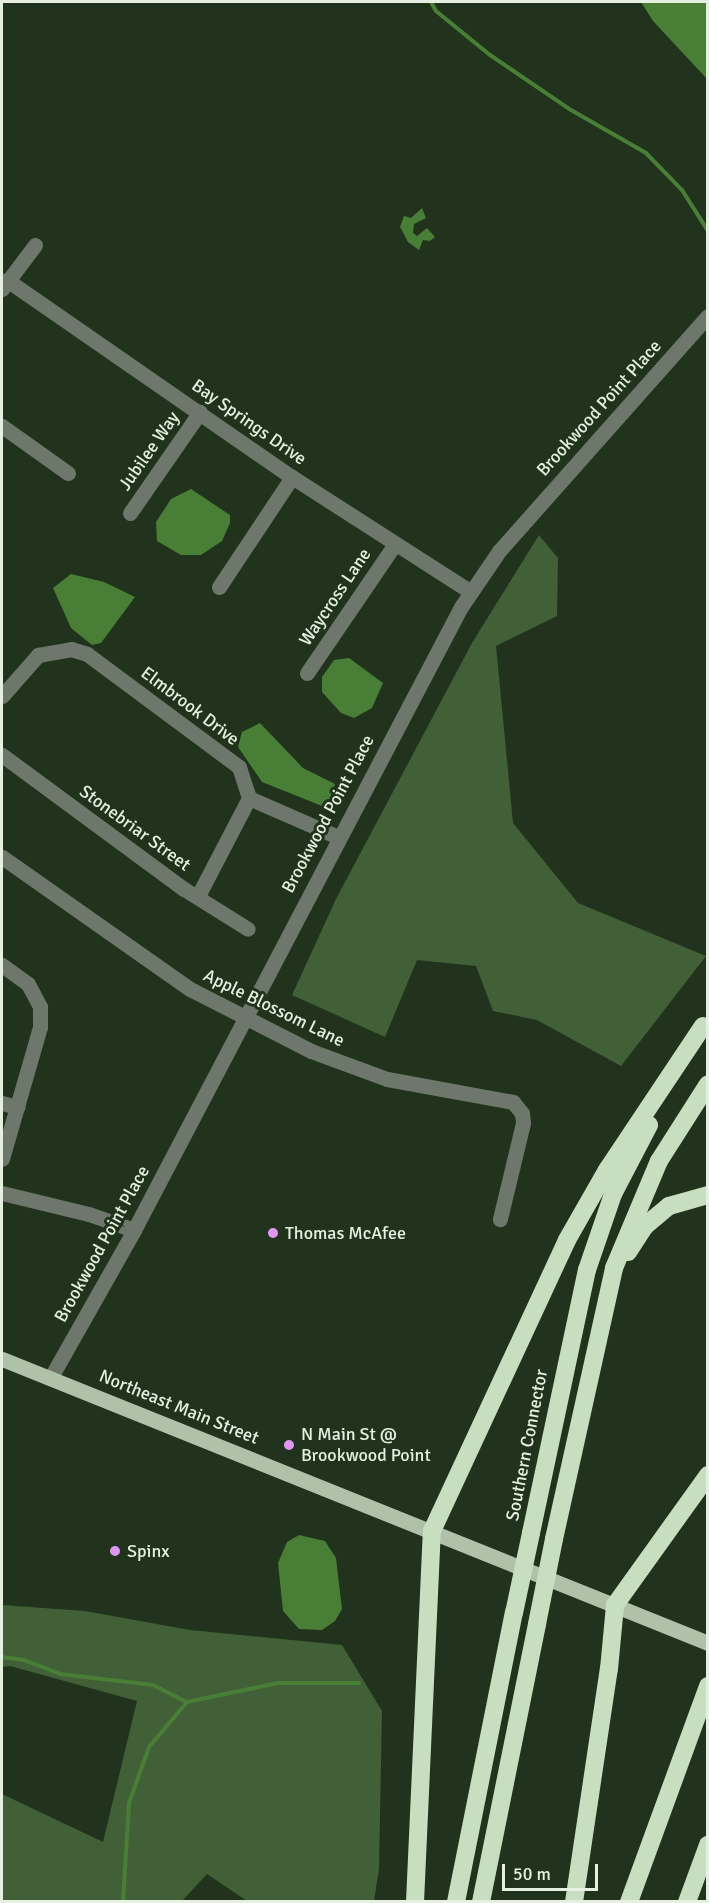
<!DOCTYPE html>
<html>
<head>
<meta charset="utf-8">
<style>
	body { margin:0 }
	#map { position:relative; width:709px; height:1903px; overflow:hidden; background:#21331c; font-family:Signika,sans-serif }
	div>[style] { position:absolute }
	.green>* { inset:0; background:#416037 }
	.water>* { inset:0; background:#497e36 }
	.stream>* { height:4px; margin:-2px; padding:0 2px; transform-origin:2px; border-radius:2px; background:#497e36 }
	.minor>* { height:15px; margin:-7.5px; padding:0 7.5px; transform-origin:7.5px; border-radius:7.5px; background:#6e776b }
	.major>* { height:15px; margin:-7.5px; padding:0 7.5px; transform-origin:7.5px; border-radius:7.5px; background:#afc1a9 }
	.highway>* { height:18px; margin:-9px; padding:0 9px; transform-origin:9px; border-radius:9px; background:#c8dec1 }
	.highway-bridge>* { height:18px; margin:-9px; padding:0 9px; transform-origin:9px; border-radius:9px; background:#c8dec1 }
	.dots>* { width:16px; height:16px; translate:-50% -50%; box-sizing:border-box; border:3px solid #21331c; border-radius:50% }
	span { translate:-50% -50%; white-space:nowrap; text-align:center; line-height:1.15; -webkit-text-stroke:6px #21331c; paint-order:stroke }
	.street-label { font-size:18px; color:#e5f0e1 }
	.poi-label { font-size:18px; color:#e5f0e1 }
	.left { translate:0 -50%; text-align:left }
	.frame { position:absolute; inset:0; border:3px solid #e5f0e1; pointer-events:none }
	.scale { position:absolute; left:502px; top:1864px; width:96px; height:27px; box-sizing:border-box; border:3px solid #e5f0e1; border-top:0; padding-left:8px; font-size:18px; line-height:21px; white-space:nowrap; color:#e5f0e1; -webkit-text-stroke:4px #21331c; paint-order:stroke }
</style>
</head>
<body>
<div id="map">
	<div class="green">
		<i style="clip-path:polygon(539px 535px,558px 558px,557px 616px,496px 646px,513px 823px,578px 903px,706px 956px,621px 1066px,537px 1020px,493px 1011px,476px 966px,417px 960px,385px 1037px,292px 995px,336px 899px,472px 643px)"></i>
		<i style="clip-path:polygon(2px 1605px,85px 1611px,190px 1630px,342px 1645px,382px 1711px,379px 1869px,374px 1901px,247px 1901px,207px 1874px,182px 1901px,2px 1901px,2px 1794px,103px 1842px,137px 1701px,10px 1666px,2px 1667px)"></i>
	</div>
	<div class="water">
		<i style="clip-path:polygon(641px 2px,707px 2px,707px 79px,653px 21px)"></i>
		<i style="clip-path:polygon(422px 208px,426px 218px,414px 224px,413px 233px,417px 236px,427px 228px,435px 237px,430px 241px,423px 240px,419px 250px,408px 242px,400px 227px,404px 216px,411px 218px)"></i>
		<i style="clip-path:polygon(191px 489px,230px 515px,230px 523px,222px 541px,201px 555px,181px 555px,157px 541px,156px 522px,171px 499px)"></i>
		<i style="clip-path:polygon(71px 574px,104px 582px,135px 597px,101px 643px,92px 645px,71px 628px,53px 588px)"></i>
		<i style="clip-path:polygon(349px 658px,383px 683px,372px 708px,354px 718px,341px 713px,322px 692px,322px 677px,334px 660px)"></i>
		<i style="clip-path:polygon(260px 723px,303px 768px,335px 784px,330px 800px,322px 806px,262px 782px,238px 747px,242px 732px)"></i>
		<i style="clip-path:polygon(299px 1535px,325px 1541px,336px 1558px,342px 1609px,335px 1621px,322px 1630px,299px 1629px,283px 1611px,278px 1563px,287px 1542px)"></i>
	</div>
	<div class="stream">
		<i style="left:431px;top:2px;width:10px;rotate:61deg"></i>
		<i style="left:436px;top:11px;width:70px;rotate:39.2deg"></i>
		<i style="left:490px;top:55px;width:98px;rotate:34.2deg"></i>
		<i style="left:571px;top:110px;width:86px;rotate:29.8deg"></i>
		<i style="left:646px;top:153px;width:52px;rotate:45.8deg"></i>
		<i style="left:682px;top:190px;width:49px;rotate:57.6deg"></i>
		<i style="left:2px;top:1657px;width:22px;rotate:8deg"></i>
		<i style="left:24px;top:1660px;width:39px;rotate:21deg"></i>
		<i style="left:60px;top:1674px;width:94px;rotate:6.7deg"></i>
		<i style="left:153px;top:1685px;width:38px;rotate:27deg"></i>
		<i style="left:187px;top:1702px;width:93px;rotate:-11.8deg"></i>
		<i style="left:278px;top:1683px;width:81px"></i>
		<i style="left:123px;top:1902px;width:99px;rotate:-86.5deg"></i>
		<i style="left:129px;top:1803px;width:59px;rotate:-70.3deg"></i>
		<i style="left:149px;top:1747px;width:59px;rotate:-49.8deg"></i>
	</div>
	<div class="minor">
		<i style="left:7px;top:280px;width:346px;rotate:34.7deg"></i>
		<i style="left:292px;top:477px;width:213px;rotate:32.7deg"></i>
		<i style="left:2px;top:289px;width:55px;rotate:-53.1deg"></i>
		<i style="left:2px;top:426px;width:81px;rotate:35.5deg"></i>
		<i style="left:130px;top:513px;width:123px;rotate:-55.3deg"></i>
		<i style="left:219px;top:587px;width:132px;rotate:-56.4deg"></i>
		<i style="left:307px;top:673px;width:156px;rotate:-55.7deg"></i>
		<i style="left:2px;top:696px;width:55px;rotate:-48.7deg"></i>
		<i style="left:38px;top:655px;width:34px;rotate:-10deg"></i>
		<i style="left:71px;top:649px;width:17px;rotate:17deg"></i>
		<i style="left:87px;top:654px;width:189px;rotate:36.6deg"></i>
		<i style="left:239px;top:767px;width:33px;rotate:72deg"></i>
		<i style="left:249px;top:798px;width:110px;rotate:117.5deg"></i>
		<i style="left:2px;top:755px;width:226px;rotate:36.4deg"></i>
		<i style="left:184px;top:889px;width:75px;rotate:32deg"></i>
		<i style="left:249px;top:798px;width:97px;rotate:23.7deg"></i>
		<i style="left:2px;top:857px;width:230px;rotate:35.1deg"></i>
		<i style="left:190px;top:989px;width:136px;rotate:27.1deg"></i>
		<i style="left:311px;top:1051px;width:81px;rotate:20.2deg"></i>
		<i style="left:387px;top:1079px;width:128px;rotate:10.3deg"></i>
		<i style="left:513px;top:1102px;width:14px;rotate:51deg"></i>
		<i style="left:522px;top:1113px;width:10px;rotate:84deg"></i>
		<i style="left:523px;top:1123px;width:99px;rotate:103.5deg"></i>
		<i style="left:2px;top:965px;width:32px;rotate:36deg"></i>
		<i style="left:28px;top:984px;width:26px;rotate:62deg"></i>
		<i style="left:40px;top:1007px;width:20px;rotate:90deg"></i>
		<i style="left:40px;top:1027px;width:137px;rotate:106.1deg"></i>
		<i style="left:2px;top:1103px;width:16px;rotate:15deg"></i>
		<i style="left:2px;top:1193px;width:89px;rotate:13.6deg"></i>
		<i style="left:89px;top:1214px;width:48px;rotate:19.6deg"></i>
		<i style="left:51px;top:1377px;width:169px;rotate:-60.5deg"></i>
		<i style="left:134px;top:1230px;width:704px;rotate:-62.31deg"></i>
		<i style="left:461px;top:607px;width:68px;rotate:-55.8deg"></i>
		<i style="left:499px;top:551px;width:314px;rotate:-48.4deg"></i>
	</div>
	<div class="major">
		<i style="left:2px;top:1359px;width:761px;rotate:21.91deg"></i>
	</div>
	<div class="highway">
		<i style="left:628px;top:1252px;width:31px;rotate:-57deg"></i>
		<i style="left:645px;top:1226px;width:31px;rotate:-40deg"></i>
		<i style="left:669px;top:1206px;width:41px;rotate:-15.8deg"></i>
		<i style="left:531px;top:1533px;width:269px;rotate:-78deg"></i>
		<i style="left:587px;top:1270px;width:80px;rotate:-71.1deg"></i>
		<i style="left:613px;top:1194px;width:78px;rotate:-62.4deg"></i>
		<i style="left:554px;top:1539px;width:278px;rotate:-77.5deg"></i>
		<i style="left:614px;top:1268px;width:116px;rotate:-67.2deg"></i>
		<i style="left:659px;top:1161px;width:91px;rotate:-57.5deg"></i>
		<i style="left:415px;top:1902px;width:371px;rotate:-87.4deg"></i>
		<i style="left:432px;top:1531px;width:321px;rotate:-65.1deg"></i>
		<i style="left:567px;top:1240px;width:81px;rotate:-60.3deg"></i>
		<i style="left:607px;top:1170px;width:173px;rotate:-56.3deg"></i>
		<i style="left:456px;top:1902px;width:295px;rotate:-78.7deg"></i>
		<i style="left:481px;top:1902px;width:284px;rotate:-78.6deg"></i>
		<i style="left:574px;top:1902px;width:236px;rotate:-81.5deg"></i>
		<i style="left:609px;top:1669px;width:64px;rotate:-84.6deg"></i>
		<i style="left:615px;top:1605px;width:160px;rotate:-54.4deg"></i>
		<i style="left:629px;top:1902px;width:230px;rotate:-69.9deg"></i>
		<i style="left:687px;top:1902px;width:61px;rotate:-69.8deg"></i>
	</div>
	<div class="highway-bridge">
		<i style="left:514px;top:1613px;width:82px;rotate:-78deg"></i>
		<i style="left:537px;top:1624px;width:87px;rotate:-78.7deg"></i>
	</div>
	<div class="dots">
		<i style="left:273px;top:1233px;background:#de98f3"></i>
		<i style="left:289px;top:1445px;background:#de98f3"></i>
		<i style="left:115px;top:1551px;background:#de98f3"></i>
	</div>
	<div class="street-label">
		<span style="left:599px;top:408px;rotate:-48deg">Brookwood Point Place</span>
		<span style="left:249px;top:422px;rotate:35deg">Bay Springs Drive</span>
		<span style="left:149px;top:451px;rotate:-55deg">Jubilee Way</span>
		<span style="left:335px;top:597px;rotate:-56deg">Waycross Lane</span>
		<span style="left:190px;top:706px;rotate:37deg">Elmbrook Drive</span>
		<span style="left:328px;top:814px;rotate:-62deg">Brookwood Point Place</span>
		<span style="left:135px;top:828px;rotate:36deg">Stonebriar Street</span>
		<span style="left:274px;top:1008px;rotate:26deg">Apple Blossom Lane</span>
		<span style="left:102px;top:1244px;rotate:-61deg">Brookwood Point Place</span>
		<span style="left:179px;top:1407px;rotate:22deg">Northeast Main Street</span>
		<span style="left:527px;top:1445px;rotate:-79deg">Southern Connector</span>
	</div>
	<div class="poi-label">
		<span class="left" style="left:285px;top:1233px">Thomas McAfee</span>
		<span class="left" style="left:301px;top:1445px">N Main St @<br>Brookwood Point</span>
		<span class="left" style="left:127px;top:1551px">Spinx</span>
	</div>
	<div class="frame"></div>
	<div class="scale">50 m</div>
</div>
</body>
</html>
